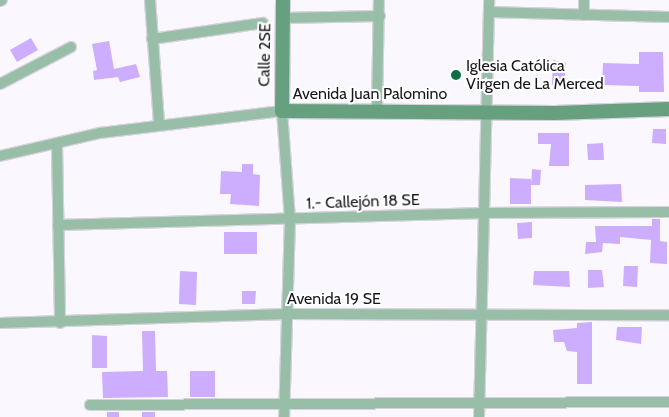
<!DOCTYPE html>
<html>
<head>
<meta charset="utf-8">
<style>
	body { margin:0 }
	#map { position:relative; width:669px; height:417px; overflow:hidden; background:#faf8fe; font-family:Cabin,sans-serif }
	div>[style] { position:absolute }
	.building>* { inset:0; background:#cdadfe }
	.roads { filter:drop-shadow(1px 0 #d6d4da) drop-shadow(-1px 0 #d6d4da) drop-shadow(0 1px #d6d4da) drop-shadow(0 -1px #d6d4da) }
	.street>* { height:10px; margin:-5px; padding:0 5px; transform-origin:5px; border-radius:5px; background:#98bea7 }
	.secondary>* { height:14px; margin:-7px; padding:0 7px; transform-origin:7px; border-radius:7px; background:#66a07f }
	.dots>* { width:14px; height:14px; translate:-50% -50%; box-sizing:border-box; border:2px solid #fff; border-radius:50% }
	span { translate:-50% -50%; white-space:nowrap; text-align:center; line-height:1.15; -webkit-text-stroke:4px #fff; paint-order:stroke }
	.street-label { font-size:16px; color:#18161c }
	.poi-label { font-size:16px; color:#18161c }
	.left { translate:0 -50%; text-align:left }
</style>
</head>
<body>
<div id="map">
	<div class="building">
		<i style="clip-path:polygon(31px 38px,38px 50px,17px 62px,10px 50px)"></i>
		<i style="clip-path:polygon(109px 41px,114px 69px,136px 64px,140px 77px,120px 82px,118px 77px,94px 80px,93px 71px,97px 70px,92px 44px)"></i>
		<i style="clip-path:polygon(639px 52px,663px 52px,664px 92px,639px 92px,639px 86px,602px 85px,603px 63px,639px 64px)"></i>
		<i style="clip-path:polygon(553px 60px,566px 63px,564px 87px,552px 85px)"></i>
		<i style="clip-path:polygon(653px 129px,666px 129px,666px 144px,652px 143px)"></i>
		<i style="clip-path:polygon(538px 133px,569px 133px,569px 166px,549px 166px,551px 144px,538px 144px)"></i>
		<i style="clip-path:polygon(603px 143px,604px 160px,588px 160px,587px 144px)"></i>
		<i style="clip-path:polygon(242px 164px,253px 164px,253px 174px,260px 175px,259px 206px,230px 204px,231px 194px,220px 194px,221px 171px,242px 172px)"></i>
		<i style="clip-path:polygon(532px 169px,541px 170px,540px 185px,531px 185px)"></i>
		<i style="clip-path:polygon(510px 178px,531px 179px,531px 204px,510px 204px)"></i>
		<i style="clip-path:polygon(621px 184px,622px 202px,585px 200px,585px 185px)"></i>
		<i style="clip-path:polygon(652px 219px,660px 219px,660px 241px,667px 242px,667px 264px,650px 263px,651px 240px,620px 237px,620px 244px,603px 243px,602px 252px,585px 254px,586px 242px,596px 242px,595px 226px,652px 226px)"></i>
		<i style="clip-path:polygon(532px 222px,532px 238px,518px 239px,517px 223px)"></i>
		<i style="clip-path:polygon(224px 232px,257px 232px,257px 254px,224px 254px)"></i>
		<i style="clip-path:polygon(624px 266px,638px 266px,637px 287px,623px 286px)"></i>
		<i style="clip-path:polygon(588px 270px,602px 270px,604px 287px,588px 288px)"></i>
		<i style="clip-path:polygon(180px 271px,197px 272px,196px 305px,179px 304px)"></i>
		<i style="clip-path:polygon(534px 271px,569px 271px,570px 287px,533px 285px)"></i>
		<i style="clip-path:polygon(242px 291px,256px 291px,255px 304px,242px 304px)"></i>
		<i style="clip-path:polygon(592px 322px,592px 384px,577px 384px,577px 352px,567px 351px,564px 342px,554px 342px,553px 330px,577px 328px,577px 323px)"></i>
		<i style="clip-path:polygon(617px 327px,642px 327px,641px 344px,616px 340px)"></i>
		<i style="clip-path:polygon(142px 331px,155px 331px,156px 371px,167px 371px,168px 397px,103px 398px,102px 372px,143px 371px)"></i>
		<i style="clip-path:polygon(92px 335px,107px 336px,107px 368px,92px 368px)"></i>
		<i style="clip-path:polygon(190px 371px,215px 371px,215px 397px,190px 397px)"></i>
		<i style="clip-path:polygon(107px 412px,119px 412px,119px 417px,107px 417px)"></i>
		<i style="clip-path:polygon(142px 412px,155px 412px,155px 417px,142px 417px)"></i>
	</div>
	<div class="roads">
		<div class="street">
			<i style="left:150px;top:0;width:124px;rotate:85.8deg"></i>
			<i style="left:0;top:1px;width:2px;rotate:-27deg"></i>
			<i style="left:489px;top:12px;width:180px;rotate:1.6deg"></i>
			<i style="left:584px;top:15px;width:15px;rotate:-90deg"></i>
			<i style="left:283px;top:18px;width:97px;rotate:-1.2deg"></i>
			<i style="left:152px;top:39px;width:112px;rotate:-8.2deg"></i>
			<i style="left:0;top:84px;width:80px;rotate:-27.5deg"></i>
			<i style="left:377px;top:110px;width:110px;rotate:-89deg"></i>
			<i style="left:57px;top:145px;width:178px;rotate:89deg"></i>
			<i style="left:0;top:156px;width:103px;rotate:-13deg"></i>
			<i style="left:100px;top:133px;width:183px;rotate:-6.9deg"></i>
			<i style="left:282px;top:111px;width:108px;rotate:85.8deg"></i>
			<i style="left:290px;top:219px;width:198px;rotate:91.7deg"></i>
			<i style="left:58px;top:225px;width:428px;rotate:-1.6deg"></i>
			<i style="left:486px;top:213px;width:183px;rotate:-0.3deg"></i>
			<i style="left:0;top:323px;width:288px;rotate:-1.8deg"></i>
			<i style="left:288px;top:314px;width:381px;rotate:0.2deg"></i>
			<i style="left:90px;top:405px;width:579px;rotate:-0.3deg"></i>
			<i style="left:479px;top:417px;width:417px;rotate:-88.6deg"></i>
		</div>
		<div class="secondary">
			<i style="left:283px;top:0;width:111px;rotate:90.5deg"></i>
			<i style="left:282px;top:111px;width:273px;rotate:0.4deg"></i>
			<i style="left:555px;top:113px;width:114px;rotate:-2deg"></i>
		</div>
	</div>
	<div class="dots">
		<i style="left:456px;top:75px;background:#0c6f45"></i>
	</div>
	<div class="street-label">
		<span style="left:265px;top:55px;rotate:-89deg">Calle 2SE</span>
		<span style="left:370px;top:94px">Avenida Juan Palomino</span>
		<span style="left:363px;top:202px;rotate:-2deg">1.- Callejón 18 SE</span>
		<span style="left:334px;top:299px">Avenida 19 SE</span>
	</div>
	<div class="poi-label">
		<span class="left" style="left:466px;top:75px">Iglesia Católica<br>Virgen de La Merced</span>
	</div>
</div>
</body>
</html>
